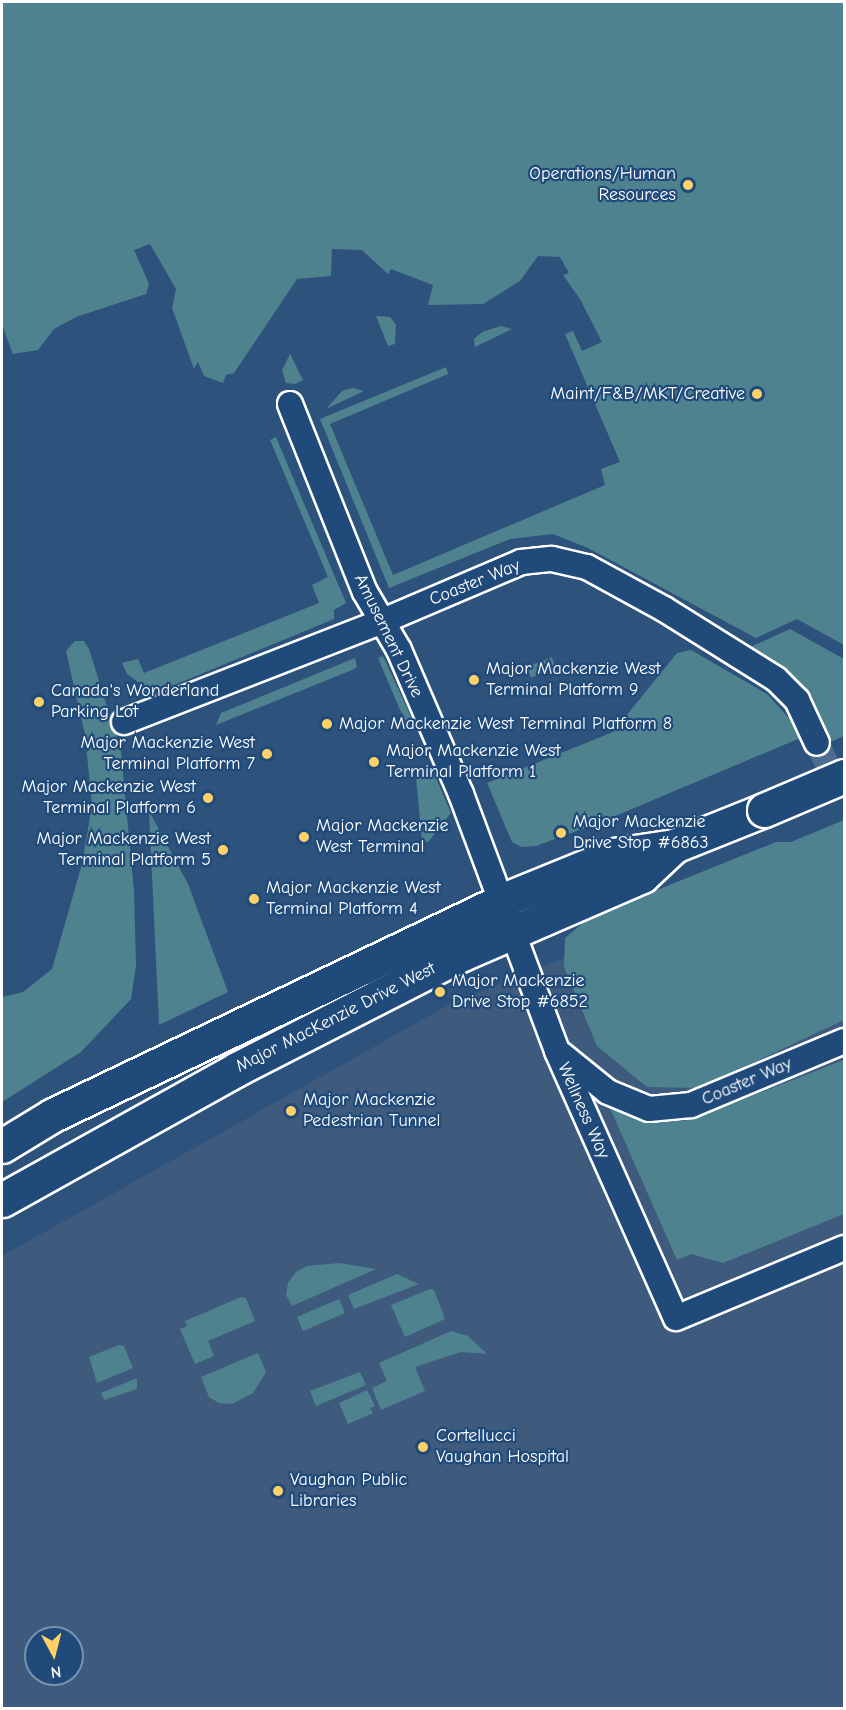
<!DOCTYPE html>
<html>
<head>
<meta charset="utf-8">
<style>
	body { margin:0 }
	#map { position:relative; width:846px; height:1710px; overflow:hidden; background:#2d527c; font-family:"Comic Neue",sans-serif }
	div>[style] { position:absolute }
	.built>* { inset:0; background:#3e5b7e }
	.green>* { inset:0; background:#4f828f }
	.street-tunnel>* { height:24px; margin-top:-12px; transform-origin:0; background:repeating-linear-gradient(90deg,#4c6c90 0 24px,transparent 0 36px) }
	.roads { filter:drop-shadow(2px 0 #fff) drop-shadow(-2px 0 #fff) drop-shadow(0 2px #fff) drop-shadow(0 -2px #fff) }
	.street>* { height:24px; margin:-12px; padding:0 12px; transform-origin:12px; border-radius:12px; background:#1f4a7a }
	.primary>* { height:33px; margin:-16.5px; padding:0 16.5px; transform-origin:16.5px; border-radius:16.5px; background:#1f4a7a }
	.bridges { filter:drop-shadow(2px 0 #fff) drop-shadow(-2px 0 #fff) drop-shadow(0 2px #fff) drop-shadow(0 -2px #fff) }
	.primary-bridge>* { height:33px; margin:-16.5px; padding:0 16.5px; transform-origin:16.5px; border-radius:16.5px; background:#1f4a7a }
	.dots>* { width:16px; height:16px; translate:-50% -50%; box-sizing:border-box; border:3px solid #1f4a7a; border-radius:50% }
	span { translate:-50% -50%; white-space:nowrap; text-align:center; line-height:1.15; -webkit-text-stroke:4.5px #1f4a7a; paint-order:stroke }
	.poi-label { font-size:18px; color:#fff }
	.right { translate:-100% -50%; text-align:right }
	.left { translate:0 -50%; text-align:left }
	.street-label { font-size:18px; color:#fff }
	.frame { position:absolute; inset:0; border:3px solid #fff; pointer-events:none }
	.north { position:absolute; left:24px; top:1626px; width:60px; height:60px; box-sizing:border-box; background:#1f4a7a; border:2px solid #7992af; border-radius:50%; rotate:173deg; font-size:16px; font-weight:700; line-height:24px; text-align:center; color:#fff }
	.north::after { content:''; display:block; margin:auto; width:21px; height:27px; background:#ffd166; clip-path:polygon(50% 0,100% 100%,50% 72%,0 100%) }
</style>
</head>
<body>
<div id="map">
	<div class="built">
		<i style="clip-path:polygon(evenodd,844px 846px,844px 1708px,2px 1708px,2px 1256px,452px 1003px,844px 846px,36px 1638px,72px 1638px,72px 1674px,36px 1674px,36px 1638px)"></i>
	</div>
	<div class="green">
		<i style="clip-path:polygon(2px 2px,844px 2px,844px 645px,797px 619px,756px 638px,588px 548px,553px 534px,510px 539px,389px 588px,320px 419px,446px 367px,448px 374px,330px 424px,393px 575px,605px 485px,601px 469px,620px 462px,565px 334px,573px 331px,582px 351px,602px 342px,580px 299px,563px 275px,569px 273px,560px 257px,538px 256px,520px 281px,483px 304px,428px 305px,433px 285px,391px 269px,388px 274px,362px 250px,332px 249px,331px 276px,297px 279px,234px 373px,226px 375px,223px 383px,204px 376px,198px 362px,194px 369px,172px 308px,176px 289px,150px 244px,134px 250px,149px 284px,146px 294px,76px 317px,54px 329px,38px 350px,13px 354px,2px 325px)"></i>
		<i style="clip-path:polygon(376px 316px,390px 317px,396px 325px,395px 344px,388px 346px)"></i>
		<i style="clip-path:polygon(501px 326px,512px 329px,475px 347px,474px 339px,482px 332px)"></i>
		<i style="clip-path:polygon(290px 354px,303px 380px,295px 384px,286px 383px,282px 370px)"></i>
		<i style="clip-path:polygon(353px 388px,364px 391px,326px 409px,342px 391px)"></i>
		<i style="clip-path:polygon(276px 437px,346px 603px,334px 610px,334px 619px,157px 692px,133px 694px,141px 684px,127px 674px,122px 663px,138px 659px,144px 673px,319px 603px,312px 585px,328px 577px,270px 440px)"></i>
		<i style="clip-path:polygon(790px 629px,844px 659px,844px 736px,828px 743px,748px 648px)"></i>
		<i style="clip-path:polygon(75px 641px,84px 641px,89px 649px,121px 751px,134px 891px,136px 966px,131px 999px,81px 1052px,2px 1102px,2px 997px,23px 992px,52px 969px,82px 864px,92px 805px,85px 735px,66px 651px)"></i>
		<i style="clip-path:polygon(691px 650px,767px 694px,805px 736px,601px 822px,536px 846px,521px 847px,512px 842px,487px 783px,613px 732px,677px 653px)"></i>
		<i style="clip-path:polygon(383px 656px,413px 721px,408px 729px,378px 658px)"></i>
		<i style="clip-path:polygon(552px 657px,555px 667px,531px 678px,527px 667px)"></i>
		<i style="clip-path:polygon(355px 658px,357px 667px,352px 670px,216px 725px,221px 713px)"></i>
		<i style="clip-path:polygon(425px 771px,433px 771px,451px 813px,428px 842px,422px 841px,416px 778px)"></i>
		<i style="clip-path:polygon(149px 811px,188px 884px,228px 992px,159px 1025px)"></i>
		<i style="clip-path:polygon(844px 820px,844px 1020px,699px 1088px,647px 1087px,597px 1046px,564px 967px,565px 938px,590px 917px,776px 842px,791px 842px)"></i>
		<i style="clip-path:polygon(844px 1060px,844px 1214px,723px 1263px,691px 1254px,677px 1260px,610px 1108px,656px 1122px,690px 1120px)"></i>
		<i style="clip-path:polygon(339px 1263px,376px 1269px,292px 1306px,286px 1295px,288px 1283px,296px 1272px,307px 1266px)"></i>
		<i style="clip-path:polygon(397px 1274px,419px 1284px,354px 1309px,348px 1295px)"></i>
		<i style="clip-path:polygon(430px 1289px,434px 1290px,445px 1319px,405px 1337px,391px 1305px)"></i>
		<i style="clip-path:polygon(241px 1297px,246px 1298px,255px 1321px,208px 1341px,214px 1356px,195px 1364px,180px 1329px,187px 1326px,185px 1321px)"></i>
		<i style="clip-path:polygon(339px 1299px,345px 1313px,303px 1331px,297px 1317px)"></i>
		<i style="clip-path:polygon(451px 1331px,468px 1336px,487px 1354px,461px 1352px,415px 1367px,425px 1391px,381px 1410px,372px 1388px,387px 1381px,379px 1363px)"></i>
		<i style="clip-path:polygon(119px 1345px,124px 1346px,133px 1368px,97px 1383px,89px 1357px)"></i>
		<i style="clip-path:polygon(258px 1353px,266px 1372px,253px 1393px,232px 1404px,219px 1403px,209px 1397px,201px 1377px)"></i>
		<i style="clip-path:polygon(360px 1372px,366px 1385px,316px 1406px,310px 1391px)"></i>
		<i style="clip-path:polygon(137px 1378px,137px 1389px,104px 1400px,101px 1393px)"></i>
		<i style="clip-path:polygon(367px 1390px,375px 1406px,370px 1408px,373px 1413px,348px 1424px,339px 1403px)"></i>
	</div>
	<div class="street-tunnel">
		<i style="left:817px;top:743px;width:63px;rotate:64.7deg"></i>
	</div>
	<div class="roads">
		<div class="street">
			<i style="left:290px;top:404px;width:202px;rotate:68.3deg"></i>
			<i style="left:365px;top:592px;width:67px;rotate:59.6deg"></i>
			<i style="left:399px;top:650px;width:157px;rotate:66.7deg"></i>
			<i style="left:461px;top:794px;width:274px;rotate:69.5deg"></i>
			<i style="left:557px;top:1051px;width:292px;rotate:66deg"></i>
			<i style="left:676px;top:1318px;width:182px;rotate:-22.6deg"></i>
			<i style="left:124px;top:722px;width:278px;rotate:-21.3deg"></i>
			<i style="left:383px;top:621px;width:150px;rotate:-23.1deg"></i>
			<i style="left:521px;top:562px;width:31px;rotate:-6deg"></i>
			<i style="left:552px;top:559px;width:36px;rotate:13deg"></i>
			<i style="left:587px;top:567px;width:88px;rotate:28.6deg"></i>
			<i style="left:664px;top:609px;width:132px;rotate:32deg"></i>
			<i style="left:776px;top:679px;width:30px;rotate:45deg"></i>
			<i style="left:797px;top:700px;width:47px;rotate:65.1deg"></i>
			<i style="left:561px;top:1054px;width:60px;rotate:39deg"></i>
			<i style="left:608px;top:1092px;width:44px;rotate:22.5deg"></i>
			<i style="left:649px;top:1109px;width:42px;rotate:-5.4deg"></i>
			<i style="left:691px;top:1105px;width:166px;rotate:-22.7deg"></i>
		</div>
		<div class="primary">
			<i style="left:2px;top:1146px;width:60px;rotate:-31.3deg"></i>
			<i style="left:53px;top:1115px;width:499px;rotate:-25.5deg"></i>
			<i style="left:503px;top:900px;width:120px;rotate:-22.1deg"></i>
			<i style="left:614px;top:855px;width:61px;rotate:-8.5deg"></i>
			<i style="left:674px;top:846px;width:97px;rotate:-21.8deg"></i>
			<i style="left:2px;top:1200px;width:269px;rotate:-29.1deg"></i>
			<i style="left:237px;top:1069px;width:253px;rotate:-27.1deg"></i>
			<i style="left:462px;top:954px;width:196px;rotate:-23.4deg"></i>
			<i style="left:642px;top:876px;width:44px;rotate:-43.2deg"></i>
		</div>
	</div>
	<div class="bridges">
		<div class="primary-bridge">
			<i style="left:764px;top:810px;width:87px;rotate:-23deg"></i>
		</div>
	</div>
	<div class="dots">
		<i style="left:688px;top:185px;background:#ffd166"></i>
		<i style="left:757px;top:394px;background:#ffd166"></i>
		<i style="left:474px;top:680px;background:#ffd166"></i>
		<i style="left:39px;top:702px;background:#ffd166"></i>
		<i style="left:327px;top:724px;background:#ffd166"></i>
		<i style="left:267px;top:754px;background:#ffd166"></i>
		<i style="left:374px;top:762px;background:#ffd166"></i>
		<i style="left:208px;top:798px;background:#ffd166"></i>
		<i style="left:561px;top:833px;background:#ffd166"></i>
		<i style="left:304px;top:837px;background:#ffd166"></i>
		<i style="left:223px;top:850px;background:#ffd166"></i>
		<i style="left:254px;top:899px;background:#ffd166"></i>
		<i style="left:440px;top:992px;background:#ffd166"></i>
		<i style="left:291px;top:1111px;background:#ffd166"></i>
		<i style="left:423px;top:1447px;background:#ffd166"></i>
		<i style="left:278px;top:1491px;background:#ffd166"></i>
	</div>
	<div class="poi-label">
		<span class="right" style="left:676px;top:185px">Operations/Human<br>Resources</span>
		<span class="right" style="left:745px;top:394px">Maint/F&amp;B/MKT/Creative</span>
		<span class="left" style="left:486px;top:680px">Major Mackenzie West<br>Terminal Platform 9</span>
		<span class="left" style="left:51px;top:702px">Canada's Wonderland<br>Parking Lot</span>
		<span class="left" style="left:339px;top:724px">Major Mackenzie West Terminal Platform 8</span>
		<span class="right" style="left:255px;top:754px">Major Mackenzie West<br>Terminal Platform 7</span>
		<span class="left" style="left:386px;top:762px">Major Mackenzie West<br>Terminal Platform 1</span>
		<span class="right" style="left:196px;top:798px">Major Mackenzie West<br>Terminal Platform 6</span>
		<span class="left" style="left:573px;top:833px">Major Mackenzie<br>Drive Stop #6863</span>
		<span class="left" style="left:316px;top:837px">Major Mackenzie<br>West Terminal</span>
		<span class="right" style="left:211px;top:850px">Major Mackenzie West<br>Terminal Platform 5</span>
		<span class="left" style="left:266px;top:899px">Major Mackenzie West<br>Terminal Platform 4</span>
		<span class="left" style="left:452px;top:992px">Major Mackenzie<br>Drive Stop #6852</span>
		<span class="left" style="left:303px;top:1111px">Major Mackenzie<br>Pedestrian Tunnel</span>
		<span class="left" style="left:436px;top:1447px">Cortellucci<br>Vaughan Hospital</span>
		<span class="left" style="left:290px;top:1491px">Vaughan Public<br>Libraries</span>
	</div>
	<div class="street-label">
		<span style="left:475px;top:583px;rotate:-22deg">Coaster Way</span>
		<span style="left:388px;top:636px;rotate:64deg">Amusement Drive</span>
		<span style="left:336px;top:1018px;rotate:-27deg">Major MacKenzie Drive West</span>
		<span style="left:747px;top:1082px;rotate:-23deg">Coaster Way</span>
		<span style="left:583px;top:1111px;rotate:66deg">Wellness Way</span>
	</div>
	<div class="frame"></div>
	<div class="north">N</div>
</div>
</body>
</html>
